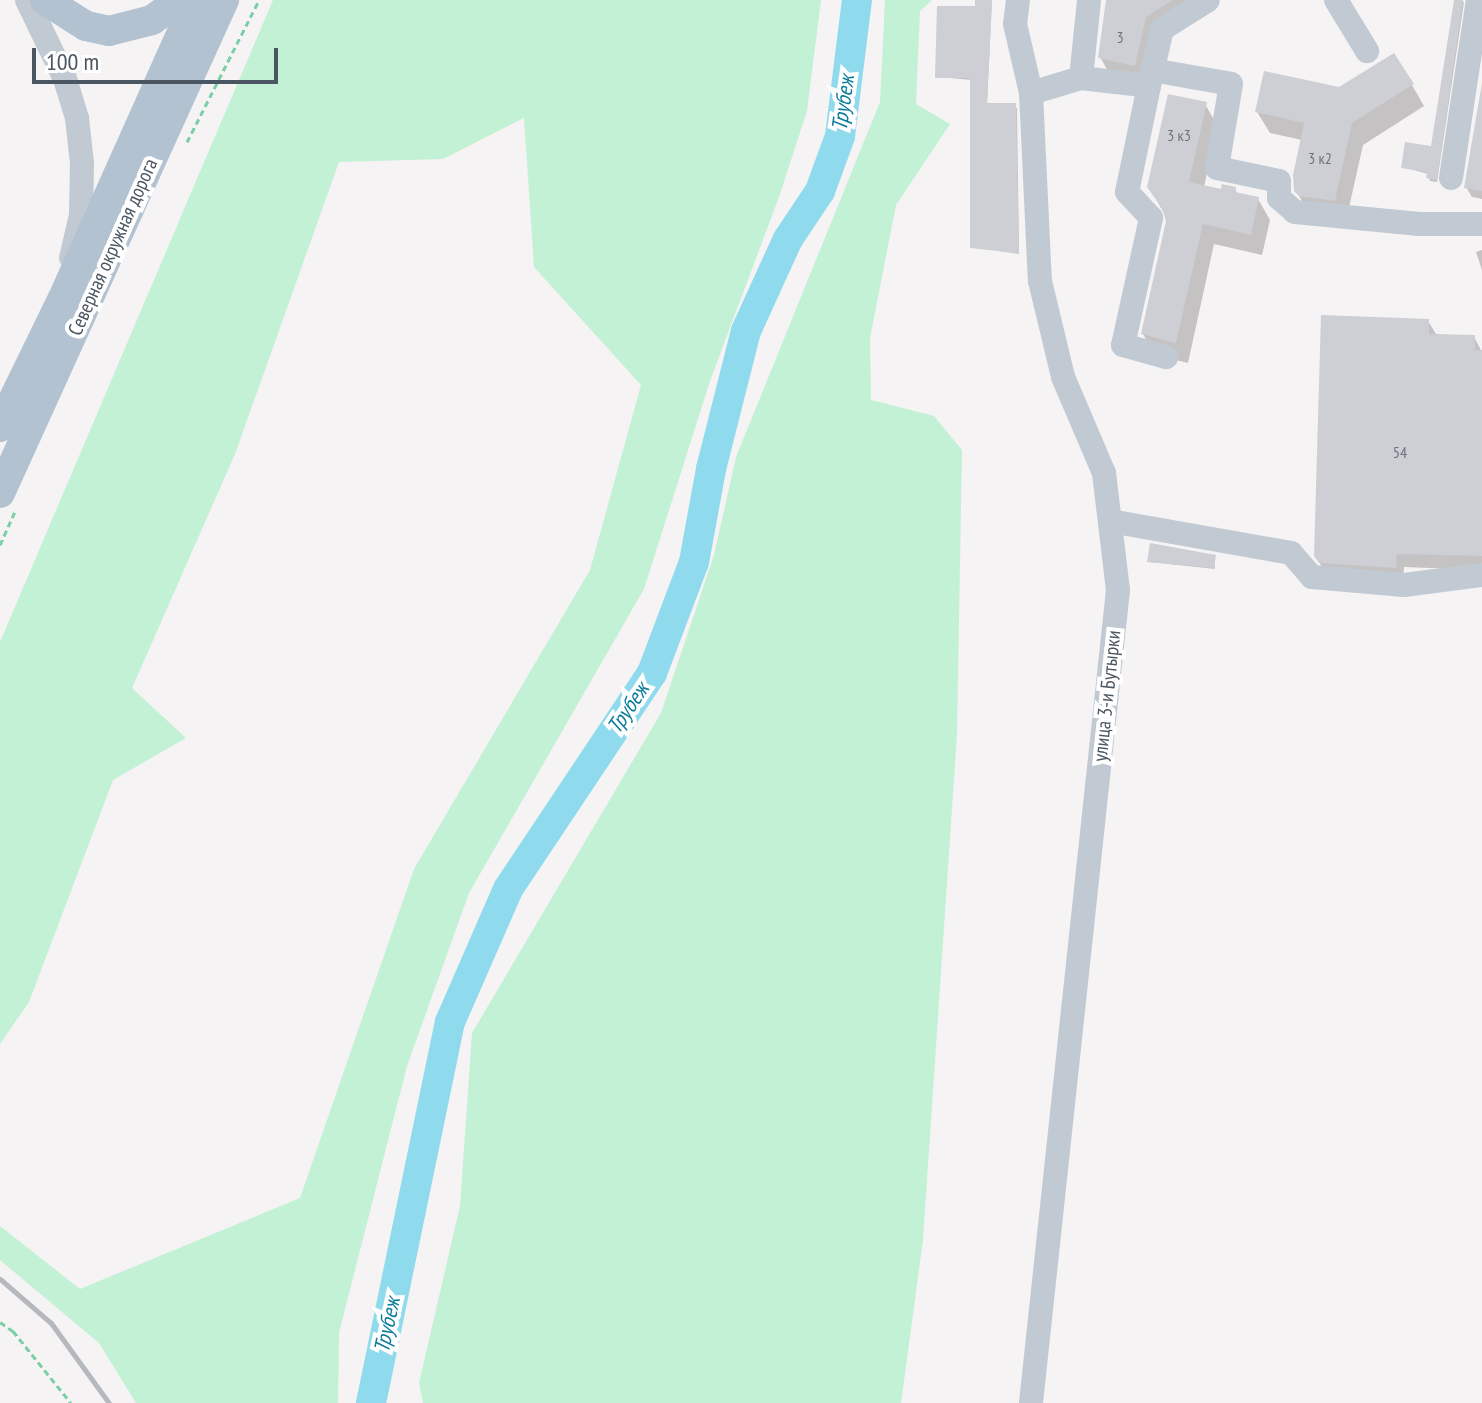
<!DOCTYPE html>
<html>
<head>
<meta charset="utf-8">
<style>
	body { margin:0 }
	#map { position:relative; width:1482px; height:1403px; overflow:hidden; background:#f5f3f3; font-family:"PT Sans Narrow",sans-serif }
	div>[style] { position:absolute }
	.green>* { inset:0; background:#c3f1d5 }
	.shadow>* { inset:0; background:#0003 }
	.river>* { height:30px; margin:-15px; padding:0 15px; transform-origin:15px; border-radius:15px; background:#90daee }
	.building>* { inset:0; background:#cdcfd5 }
	.path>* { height:3px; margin-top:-1.5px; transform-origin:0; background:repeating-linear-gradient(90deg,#7ad0a6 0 6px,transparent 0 10px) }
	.minor>* { height:24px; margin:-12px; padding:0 12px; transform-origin:12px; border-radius:12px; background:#c1cad2 }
	.major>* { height:30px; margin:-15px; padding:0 15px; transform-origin:15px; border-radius:15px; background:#b3c2d1 }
	.rail>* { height:5px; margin:-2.5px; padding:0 2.5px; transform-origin:2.5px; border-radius:2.5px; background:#b5b8bd }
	span { translate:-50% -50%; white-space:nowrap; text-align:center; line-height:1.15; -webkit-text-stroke:8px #fff; paint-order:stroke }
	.number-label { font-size:16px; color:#6b747e }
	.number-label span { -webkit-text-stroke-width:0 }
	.street-label { font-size:20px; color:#4a5661 }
	.water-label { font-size:22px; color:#0c7c9b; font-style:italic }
	.scale { position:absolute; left:32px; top:48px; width:246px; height:36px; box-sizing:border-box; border:4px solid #4a5661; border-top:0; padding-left:10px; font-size:24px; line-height:28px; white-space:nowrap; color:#4a5661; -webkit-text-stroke:6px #fff; paint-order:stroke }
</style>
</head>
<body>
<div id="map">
	<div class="green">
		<i style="clip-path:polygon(273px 0,821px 0,807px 111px,779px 197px,710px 381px,644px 589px,469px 893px,407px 1066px,339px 1333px,338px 1403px,136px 1403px,99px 1343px,0 1260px,0 1226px,80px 1289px,300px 1198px,414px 869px,590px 570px,641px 385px,534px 267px,524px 118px,443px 159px,339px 162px,235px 454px,132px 688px,186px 738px,113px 780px,29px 1002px,0 1044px,0 642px)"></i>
		<i style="clip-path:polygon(885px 0,932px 0,920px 11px,916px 104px,950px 124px,896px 205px,870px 338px,871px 400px,934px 416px,962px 450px,957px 734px,923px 1240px,901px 1403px,423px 1403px,419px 1383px,460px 1206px,472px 1033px,661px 713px,714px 555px,736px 457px,880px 102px)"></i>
	</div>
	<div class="shadow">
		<i style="clip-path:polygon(977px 0,992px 0,987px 105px,1017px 108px,1019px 254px,972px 247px,972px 80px,937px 77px,977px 8px)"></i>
		<i style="clip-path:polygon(1108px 0,1218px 0,1157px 39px,1147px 86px,1112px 78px,1100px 57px)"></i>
		<i style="clip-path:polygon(1457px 0,1464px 2px,1437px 182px,1430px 181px,1428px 174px,1403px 167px,1433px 149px)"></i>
		<i style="clip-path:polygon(1412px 85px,1424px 106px,1363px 145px,1346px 221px,1309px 212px,1296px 191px,1302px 140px,1270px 133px,1257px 112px,1339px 89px)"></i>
		<i style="clip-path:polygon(1482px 87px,1482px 199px,1472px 197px,1466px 187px)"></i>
		<i style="clip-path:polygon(1205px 104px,1217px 125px,1204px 187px,1223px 192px,1235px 189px,1238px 195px,1258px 199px,1270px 220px,1262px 255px,1214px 244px,1188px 363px,1155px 355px,1143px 334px,1168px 220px,1149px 187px)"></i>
		<i style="clip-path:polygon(1482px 250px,1482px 270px,1476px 252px)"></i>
		<i style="clip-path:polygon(1428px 321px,1436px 334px,1474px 337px,1482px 352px,1482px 570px,1404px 567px,1403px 582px,1324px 571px,1316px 556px)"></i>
		<i style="clip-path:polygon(1214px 557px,1215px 569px,1150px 562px)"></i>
	</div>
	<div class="river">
		<i style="left:371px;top:1403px;width:389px;rotate:-78.3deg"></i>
		<i style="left:450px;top:1022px;width:145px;rotate:-66.4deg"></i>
		<i style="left:508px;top:889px;width:260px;rotate:-56.3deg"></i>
		<i style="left:652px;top:673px;width:119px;rotate:-69.3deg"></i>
		<i style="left:694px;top:562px;width:95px;rotate:-79.6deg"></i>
		<i style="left:711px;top:469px;width:142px;rotate:-75.8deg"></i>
		<i style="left:746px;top:331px;width:101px;rotate:-65.5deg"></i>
		<i style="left:788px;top:239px;width:58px;rotate:-56.3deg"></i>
		<i style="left:820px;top:191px;width:59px;rotate:-70deg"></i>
		<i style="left:840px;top:136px;width:137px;rotate:-82.9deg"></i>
	</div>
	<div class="building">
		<i style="clip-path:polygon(975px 0,992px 0,987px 103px,1016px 103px,1019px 253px,970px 248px,970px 78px,935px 78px,937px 6px,975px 6px)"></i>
		<i style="clip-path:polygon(1106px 0,1173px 0,1146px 17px,1135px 66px,1098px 58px)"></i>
		<i style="clip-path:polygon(1454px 0,1463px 0,1437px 180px,1426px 178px,1427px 172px,1401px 168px,1405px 142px,1431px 146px)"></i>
		<i style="clip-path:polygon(1394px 53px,1414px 84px,1352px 123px,1335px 201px,1299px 196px,1294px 191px,1293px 175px,1304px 123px,1255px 112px,1264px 71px,1339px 87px)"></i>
		<i style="clip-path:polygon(1482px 83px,1482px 191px,1464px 188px)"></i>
		<i style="clip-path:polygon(1168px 94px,1207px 102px,1189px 182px,1221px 189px,1222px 184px,1236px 187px,1235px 192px,1259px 197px,1251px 235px,1203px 224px,1176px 343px,1141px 334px,1166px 221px,1162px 208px,1147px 187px)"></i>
		<i style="clip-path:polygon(1321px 315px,1429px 319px,1429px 334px,1475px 335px,1475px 350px,1482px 350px,1482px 556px,1397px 554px,1396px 568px,1319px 563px,1314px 556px)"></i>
		<i style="clip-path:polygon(1150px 543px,1216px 555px,1214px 568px,1147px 562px)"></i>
	</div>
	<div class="path">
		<i style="left:187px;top:142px;width:159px;rotate:-63.1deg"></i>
		<i style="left:0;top:545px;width:36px;rotate:-66deg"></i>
		<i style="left:0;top:1322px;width:16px;rotate:35deg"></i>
		<i style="left:13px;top:1331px;width:92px;rotate:51.1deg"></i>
	</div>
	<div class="minor">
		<i style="left:27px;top:0;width:88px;rotate:64.3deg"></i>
		<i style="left:65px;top:79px;width:41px;rotate:72.9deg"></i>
		<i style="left:77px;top:118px;width:45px;rotate:83.7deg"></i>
		<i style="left:82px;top:163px;width:52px;rotate:91.1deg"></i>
		<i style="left:81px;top:215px;width:44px;rotate:103.1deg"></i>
		<i style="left:1018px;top:0;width:24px;rotate:97deg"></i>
		<i style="left:1015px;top:24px;width:71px;rotate:76.9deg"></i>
		<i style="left:1031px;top:93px;width:188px;rotate:87.3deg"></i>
		<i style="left:1040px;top:281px;width:99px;rotate:76.5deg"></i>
		<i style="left:1063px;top:377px;width:104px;rotate:66.9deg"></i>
		<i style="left:1104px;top:473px;width:118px;rotate:83.2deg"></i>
		<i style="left:1118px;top:590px;width:818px;rotate:96.11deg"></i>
		<i style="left:1336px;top:0;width:60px;rotate:58.7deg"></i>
		<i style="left:1152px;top:70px;width:80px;rotate:10deg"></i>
		<i style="left:1231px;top:84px;width:85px;rotate:99.5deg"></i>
		<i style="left:1217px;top:168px;width:63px;rotate:11.8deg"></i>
		<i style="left:1279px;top:181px;width:17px;rotate:90deg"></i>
		<i style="left:1279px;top:198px;width:21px;rotate:41deg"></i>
		<i style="left:1295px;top:212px;width:125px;rotate:5.5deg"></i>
		<i style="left:1419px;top:224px;width:63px"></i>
		<i style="left:1081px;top:78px;width:78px;rotate:-84.1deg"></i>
		<i style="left:1149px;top:86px;width:108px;rotate:101.7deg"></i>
		<i style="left:1127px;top:192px;width:35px;rotate:47deg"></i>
		<i style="left:1151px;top:218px;width:130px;rotate:102.4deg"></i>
		<i style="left:1123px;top:345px;width:45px;rotate:15.6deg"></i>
		<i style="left:1031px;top:93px;width:52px;rotate:-16.7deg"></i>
		<i style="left:1081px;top:78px;width:68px;rotate:6.7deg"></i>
		<i style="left:1149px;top:86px;width:58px;rotate:-77.2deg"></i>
		<i style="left:1162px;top:29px;width:54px;rotate:-32.2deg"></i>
		<i style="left:1451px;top:178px;width:180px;rotate:-81.4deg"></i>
		<i style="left:1110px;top:521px;width:184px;rotate:10deg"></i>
		<i style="left:1291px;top:553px;width:32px;rotate:49deg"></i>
		<i style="left:1312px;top:577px;width:92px;rotate:5deg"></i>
		<i style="left:1404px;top:585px;width:79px;rotate:-7.3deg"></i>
	</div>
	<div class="major">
		<i style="left:45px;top:0;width:49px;rotate:32.4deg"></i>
		<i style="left:86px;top:26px;width:24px;rotate:12deg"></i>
		<i style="left:109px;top:31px;width:44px;rotate:-14.3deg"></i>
		<i style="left:152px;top:20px;width:34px;rotate:-36deg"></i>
		<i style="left:0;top:427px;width:144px;rotate:-64deg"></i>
		<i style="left:63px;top:298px;width:326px;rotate:-65.9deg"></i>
		<i style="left:0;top:493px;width:542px;rotate:-65.56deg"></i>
	</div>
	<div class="rail">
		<i style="left:0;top:1279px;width:67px;rotate:40.8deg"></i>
		<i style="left:51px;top:1323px;width:99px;rotate:54.1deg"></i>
	</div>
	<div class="number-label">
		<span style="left:1120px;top:37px">3</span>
		<span style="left:1179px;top:135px">3 к3</span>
		<span style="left:1320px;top:158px">3 к2</span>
		<span style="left:1400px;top:452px">54</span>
	</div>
	<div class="street-label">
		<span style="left:113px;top:247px;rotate:-66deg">Северная окружная дорога</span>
		<span style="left:1107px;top:696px;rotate:-84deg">улица 3-и Бутырки</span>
	</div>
	<div class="water-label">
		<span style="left:843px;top:103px;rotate:-82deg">Трубеж</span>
		<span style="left:628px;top:708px;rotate:-56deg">Трубеж</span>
		<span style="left:387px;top:1325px;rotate:-78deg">Трубеж</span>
	</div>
	<div class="scale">100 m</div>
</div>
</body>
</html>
